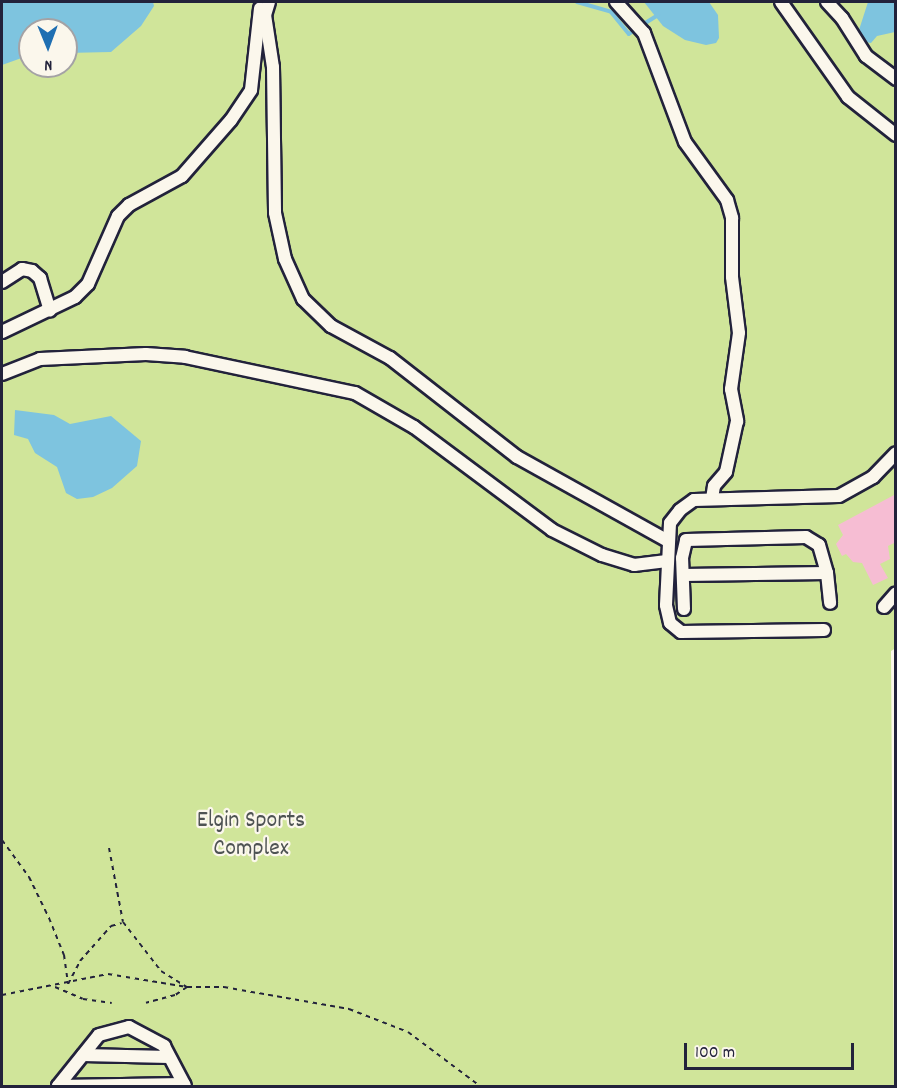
<!DOCTYPE html>
<html>
<head>
<meta charset="utf-8">
<style>
	body { margin:0 }
	#map { position:relative; width:897px; height:1088px; overflow:hidden; background:#fbf7ec; font-family:Dekko,sans-serif }
	div>[style] { position:absolute }
	.green>* { inset:0; background:#d0e59a }
	.water>* { inset:0; background:#7ec4df }
	.stream>* { height:4px; margin:-2px; padding:0 2px; transform-origin:2px; border-radius:2px; background:#7ec4df }
	.building>* { inset:0; background:#f6bdd3 }
	.path>* { height:2px; margin-top:-1px; transform-origin:0; background:repeating-linear-gradient(90deg,#22223b 0 4.5px,transparent 0 9px) }
	.roads { filter:drop-shadow(2px 0 #22223b) drop-shadow(-2px 0 #22223b) drop-shadow(0 2px #22223b) drop-shadow(0 -2px #22223b) }
	.minor>* { height:12px; margin:-6px; padding:0 6px; transform-origin:6px; border-radius:6px; background:#fbf7ec }
	span { translate:-50% -50%; white-space:nowrap; text-align:center; line-height:1.15; -webkit-text-stroke:4.5px #fbf7ec; paint-order:stroke }
	.park-label { font-size:24px; color:#4e5353 }
	.frame { position:absolute; inset:0; border:3px solid #22223b; pointer-events:none }
	.north { position:absolute; left:18px; top:18px; width:60px; height:60px; box-sizing:border-box; background:#fbf7ec; border:2px solid #a4a2a5; border-radius:50%; rotate:179deg; font-size:16px; font-weight:700; line-height:24px; text-align:center; color:#22223b }
	.north::after { content:''; display:block; margin:auto; width:21px; height:27px; background:#1f6fb2; clip-path:polygon(50% 0,100% 100%,50% 72%,0 100%) }
	.scale { position:absolute; left:684px; top:1043px; width:170px; height:27px; box-sizing:border-box; border:3px solid #22223b; border-top:0; padding-left:8px; font-size:18px; line-height:21px; white-space:nowrap; color:#22223b; -webkit-text-stroke:4px #fbf7ec; paint-order:stroke }
</style>
</head>
<body>
<div id="map">
	<div class="green">
		<i style="clip-path:polygon(evenodd,2px 2px,895px 2px,896px 648px,891px 651px,894px 1086px,2px 1086px,2px 2px,30px 30px,66px 30px,66px 66px,30px 66px,30px 30px)"></i>
	</div>
	<div class="water">
		<i style="clip-path:polygon(2px 2px,153px 2px,154px 6px,141px 26px,111px 52px,66px 53px,66px 30px,30px 30px,30px 55px,2px 65px)"></i>
		<i style="clip-path:polygon(644px 2px,709px 2px,718px 15px,719px 38px,716px 43px,706px 45px,685px 40px,663px 26px)"></i>
		<i style="clip-path:polygon(868px 2px,895px 2px,895px 32px,877px 36px,871px 43px,865px 42px,859px 30px)"></i>
		<i style="clip-path:polygon(15px 410px,54px 415px,70px 424px,111px 416px,141px 441px,137px 466px,112px 488px,93px 497px,77px 499px,66px 493px,57px 467px,35px 453px,28px 439px,14px 435px)"></i>
	</div>
	<div class="stream">
		<i style="left:577px;top:2px;width:35px;rotate:16deg"></i>
		<i style="left:611px;top:12px;width:28px;rotate:51deg"></i>
		<i style="left:629px;top:34px;width:9px;rotate:-36deg"></i>
		<i style="left:642px;top:25px;width:19px;rotate:-32deg"></i>
	</div>
	<div class="building">
		<i style="clip-path:polygon(896px 494px,896px 542px,888px 546px,890px 559px,880px 564px,888px 578px,873px 585px,862px 563px,853px 562px,846px 554px,842px 556px,836px 544px,843px 535px,838px 525px)"></i>
	</div>
	<div class="path">
		<i style="left:2px;top:840px;width:46px;rotate:53.9deg"></i>
		<i style="left:29px;top:877px;width:46px;rotate:64deg"></i>
		<i style="left:49px;top:918px;width:40px;rotate:68deg"></i>
		<i style="left:64px;top:955px;width:29px;rotate:82deg"></i>
		<i style="left:109px;top:848px;width:75px;rotate:79.3deg"></i>
		<i style="left:123px;top:922px;width:62px;rotate:52.2deg"></i>
		<i style="left:161px;top:971px;width:31px;rotate:32deg"></i>
		<i style="left:187px;top:987px;width:14px;rotate:146deg"></i>
		<i style="left:175px;top:995px;width:30px;rotate:165deg"></i>
		<i style="left:68px;top:984px;width:26px;rotate:-62deg"></i>
		<i style="left:80px;top:961px;width:47px;rotate:-48.5deg"></i>
		<i style="left:111px;top:926px;width:11px;rotate:-15deg"></i>
		<i style="left:55px;top:987px;width:30px;rotate:23deg"></i>
		<i style="left:83px;top:999px;width:29px;rotate:8deg"></i>
		<i style="left:2px;top:995px;width:108px;rotate:-11.2deg"></i>
		<i style="left:108px;top:974px;width:80px;rotate:9.3deg"></i>
		<i style="left:187px;top:987px;width:37px"></i>
		<i style="left:224px;top:987px;width:127px;rotate:10deg"></i>
		<i style="left:349px;top:1009px;width:63px;rotate:21.3deg"></i>
		<i style="left:408px;top:1032px;width:90px;rotate:36.9deg"></i>
	</div>
	<div class="roads">
		<div class="minor">
			<i style="left:269px;top:2px;width:14px;rotate:107deg"></i>
			<i style="left:265px;top:15px;width:53px;rotate:81.3deg"></i>
			<i style="left:273px;top:67px;width:146px;rotate:89.2deg"></i>
			<i style="left:275px;top:213px;width:47px;rotate:77.7deg"></i>
			<i style="left:285px;top:259px;width:44px;rotate:65.8deg"></i>
			<i style="left:303px;top:299px;width:39px;rotate:44deg"></i>
			<i style="left:331px;top:326px;width:67px;rotate:28.5deg"></i>
			<i style="left:390px;top:358px;width:161px;rotate:37.9deg"></i>
			<i style="left:517px;top:457px;width:171px;rotate:29.1deg"></i>
			<i style="left:616px;top:2px;width:42px;rotate:47.9deg"></i>
			<i style="left:644px;top:33px;width:116px;rotate:69.4deg"></i>
			<i style="left:685px;top:142px;width:72px;rotate:54.1deg"></i>
			<i style="left:727px;top:200px;width:19px;rotate:74deg"></i>
			<i style="left:732px;top:218px;width:59px;rotate:90deg"></i>
			<i style="left:732px;top:277px;width:56px;rotate:82.9deg"></i>
			<i style="left:739px;top:333px;width:57px;rotate:98.1deg"></i>
			<i style="left:731px;top:389px;width:33px;rotate:79deg"></i>
			<i style="left:737px;top:421px;width:52px;rotate:102.2deg"></i>
			<i style="left:726px;top:472px;width:18px;rotate:131deg"></i>
			<i style="left:714px;top:486px;width:12px;rotate:99deg"></i>
			<i style="left:781px;top:2px;width:116px;rotate:54.8deg"></i>
			<i style="left:848px;top:97px;width:61px;rotate:38.4deg"></i>
			<i style="left:827px;top:2px;width:22px;rotate:47deg"></i>
			<i style="left:842px;top:18px;width:45px;rotate:57.7deg"></i>
			<i style="left:866px;top:56px;width:38px;rotate:37deg"></i>
			<i style="left:2px;top:282px;width:24px;rotate:-33deg"></i>
			<i style="left:22px;top:269px;width:10px;rotate:11deg"></i>
			<i style="left:32px;top:271px;width:11px;rotate:41deg"></i>
			<i style="left:40px;top:278px;width:34px;rotate:73deg"></i>
			<i style="left:2px;top:332px;width:81px;rotate:-25.6deg"></i>
			<i style="left:75px;top:297px;width:18px;rotate:-45deg"></i>
			<i style="left:88px;top:284px;width:74px;rotate:-66.2deg"></i>
			<i style="left:118px;top:216px;width:16px;rotate:-45deg"></i>
			<i style="left:129px;top:205px;width:60px;rotate:-28.7deg"></i>
			<i style="left:182px;top:176px;width:74px;rotate:-48.8deg"></i>
			<i style="left:231px;top:120px;width:36px;rotate:-56deg"></i>
			<i style="left:251px;top:90px;width:82px;rotate:-83.7deg"></i>
			<i style="left:2px;top:374px;width:41px;rotate:-21.5deg"></i>
			<i style="left:40px;top:359px;width:106px;rotate:-2.7deg"></i>
			<i style="left:146px;top:354px;width:39px;rotate:4deg"></i>
			<i style="left:185px;top:357px;width:174px;rotate:12deg"></i>
			<i style="left:355px;top:393px;width:68px;rotate:30deg"></i>
			<i style="left:414px;top:427px;width:172px;rotate:36.7deg"></i>
			<i style="left:552px;top:530px;width:56px;rotate:26.6deg"></i>
			<i style="left:602px;top:555px;width:34px;rotate:17deg"></i>
			<i style="left:634px;top:565px;width:33px;rotate:-7deg"></i>
			<i style="left:683px;top:575px;width:144px;rotate:-0.8deg"></i>
			<i style="left:884px;top:607px;width:18px;rotate:-49deg"></i>
			<i style="left:684px;top:609px;width:51px;rotate:-92.2deg"></i>
			<i style="left:682px;top:558px;width:18px;rotate:-77deg"></i>
			<i style="left:686px;top:540px;width:120px;rotate:-1.4deg"></i>
			<i style="left:806px;top:537px;width:15px;rotate:32deg"></i>
			<i style="left:819px;top:545px;width:29px;rotate:74deg"></i>
			<i style="left:827px;top:573px;width:30px;rotate:84deg"></i>
			<i style="left:824px;top:630px;width:143px;rotate:179.2deg"></i>
			<i style="left:681px;top:632px;width:14px;rotate:-141deg"></i>
			<i style="left:670px;top:623px;width:18px;rotate:-103deg"></i>
			<i style="left:666px;top:605px;width:82px;rotate:-87.2deg"></i>
			<i style="left:670px;top:523px;width:16px;rotate:-52deg"></i>
			<i style="left:680px;top:510px;width:17px;rotate:-36deg"></i>
			<i style="left:694px;top:500px;width:145px;rotate:-1.6deg"></i>
			<i style="left:839px;top:496px;width:39px;rotate:-29deg"></i>
			<i style="left:873px;top:477px;width:33px;rotate:-46deg"></i>
			<i style="left:83px;top:1055px;width:86px;rotate:1.3deg"></i>
			<i style="left:58px;top:1086px;width:65px;rotate:-51.2deg"></i>
			<i style="left:99px;top:1035px;width:31px;rotate:-15deg"></i>
			<i style="left:129px;top:1027px;width:40px;rotate:28deg"></i>
			<i style="left:164px;top:1046px;width:45px;rotate:62.3deg"></i>
			<i style="left:58px;top:1086px;width:126px;rotate:-0.9deg"></i>
		</div>
	</div>
	<div class="park-label">
		<span style="left:251px;top:836px">Elgin Sports<br>Complex</span>
	</div>
	<div class="frame"></div>
	<div class="north">N</div>
	<div class="scale">100 m</div>
</div>
</body>
</html>
